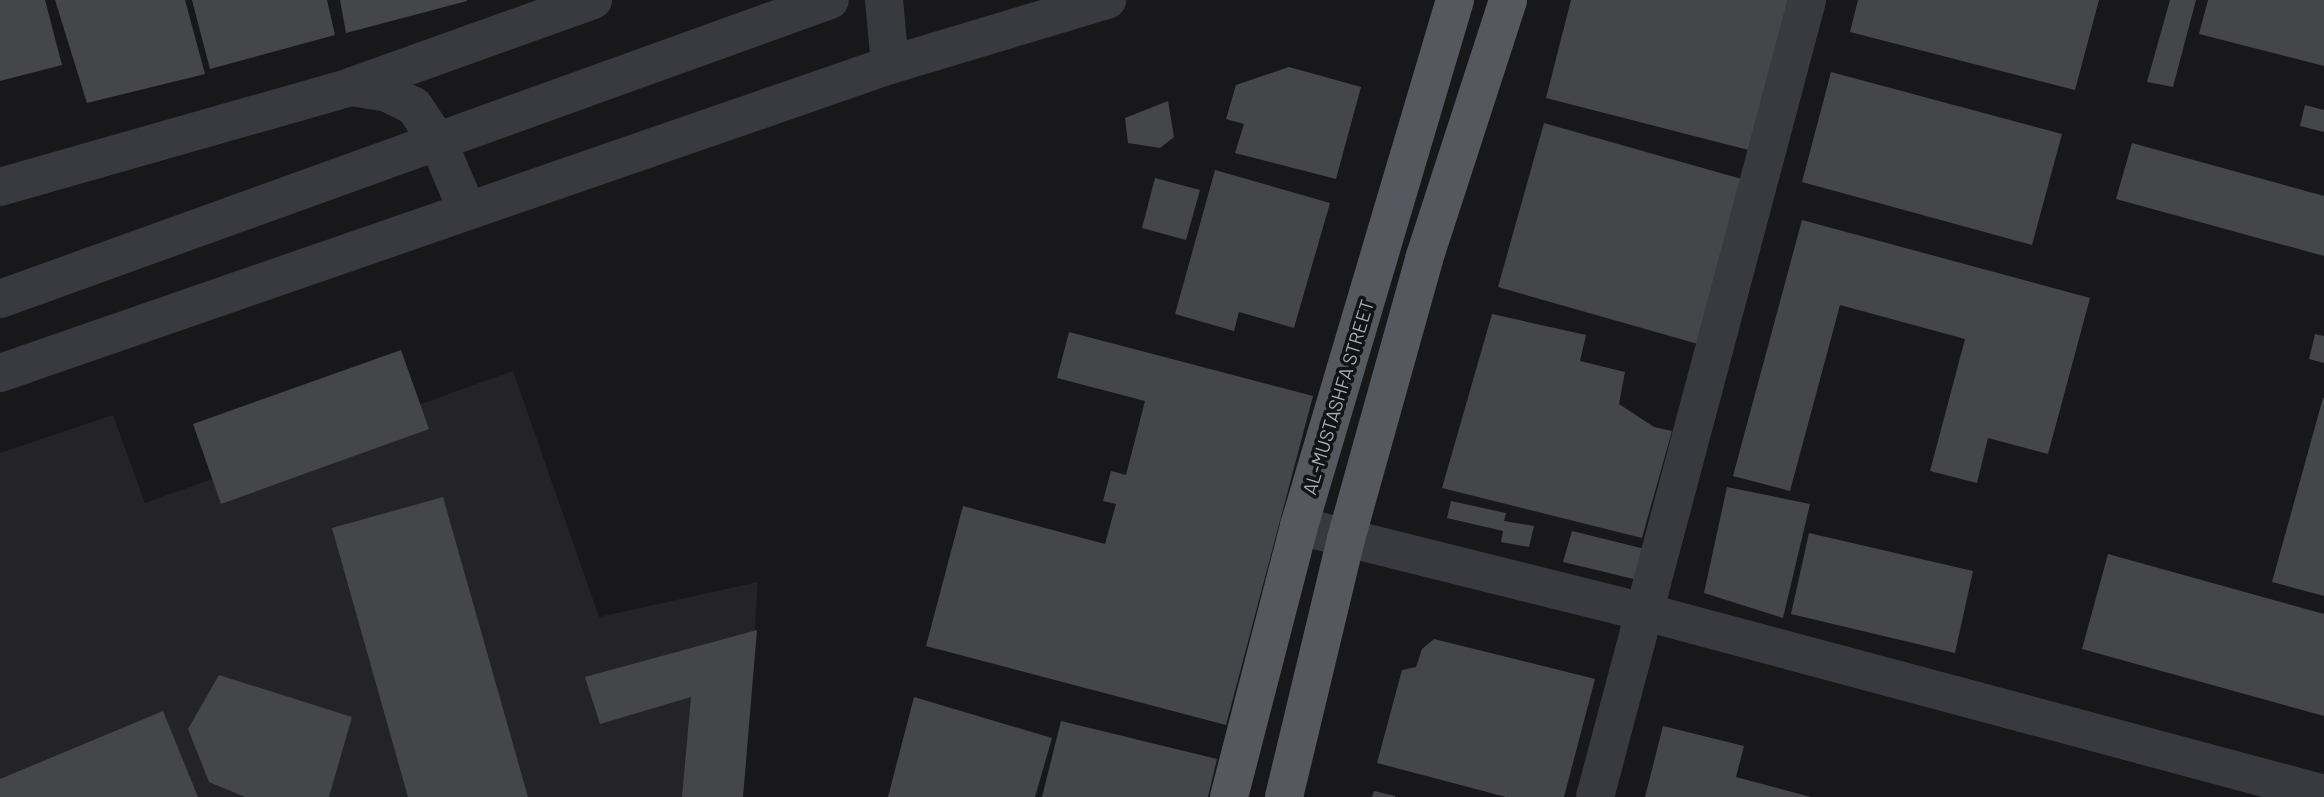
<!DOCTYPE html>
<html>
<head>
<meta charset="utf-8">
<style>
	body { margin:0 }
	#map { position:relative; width:2324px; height:797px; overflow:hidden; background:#18181a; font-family:Barlow,sans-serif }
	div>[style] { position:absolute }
	.built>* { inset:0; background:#242427 }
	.building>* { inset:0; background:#44464a }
	.minor>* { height:38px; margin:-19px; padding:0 19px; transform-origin:19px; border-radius:19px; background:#393a3f }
	.major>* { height:38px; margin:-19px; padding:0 19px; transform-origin:19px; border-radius:19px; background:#55585e }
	span { translate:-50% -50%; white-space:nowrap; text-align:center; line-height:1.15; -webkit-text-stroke:7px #131315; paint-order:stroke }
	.street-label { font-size:19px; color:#aab0ba }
</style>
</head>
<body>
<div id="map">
	<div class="built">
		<i style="clip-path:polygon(513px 371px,599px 617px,758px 582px,743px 797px,0 797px,0 453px,113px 415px,145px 503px)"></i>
	</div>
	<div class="building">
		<i style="clip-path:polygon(0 0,45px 0,62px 65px,0 81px)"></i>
		<i style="clip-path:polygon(55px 0,185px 0,205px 74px,87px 103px)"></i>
		<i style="clip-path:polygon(192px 0,327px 0,335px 35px,210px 69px)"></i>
		<i style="clip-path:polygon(340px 0,467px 0,467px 1px,346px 33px)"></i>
		<i style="clip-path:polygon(1571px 0,1805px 0,1764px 154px,1546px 98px)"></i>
		<i style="clip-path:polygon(1858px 0,2099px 0,2075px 90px,1850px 32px)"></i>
		<i style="clip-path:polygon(2170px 0,2196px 0,2173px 87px,2147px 82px)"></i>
		<i style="clip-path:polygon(2208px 0,2324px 0,2324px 66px,2199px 34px)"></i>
		<i style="clip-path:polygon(1289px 67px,1361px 87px,1336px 179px,1235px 153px,1244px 124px,1226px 119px,1236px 85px)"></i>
		<i style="clip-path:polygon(1831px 72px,2062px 134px,2032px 245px,1802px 182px)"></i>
		<i style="clip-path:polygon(1168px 101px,1174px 137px,1160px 148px,1128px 143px,1125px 118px)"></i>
		<i style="clip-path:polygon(2305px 105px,2324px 110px,2324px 132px,2300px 126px)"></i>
		<i style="clip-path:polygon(1544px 123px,1745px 180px,1698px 344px,1498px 287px)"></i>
		<i style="clip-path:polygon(2132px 143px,2324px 196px,2324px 256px,2116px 199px)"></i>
		<i style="clip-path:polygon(1215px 170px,1330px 203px,1294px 328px,1239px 312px,1234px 331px,1175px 314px)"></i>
		<i style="clip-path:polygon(1155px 178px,1200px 190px,1186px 240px,1142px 228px)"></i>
		<i style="clip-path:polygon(1802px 220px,2090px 298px,2048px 454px,1988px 438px,1977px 483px,1930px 471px,1965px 339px,1840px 305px,1790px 491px,1733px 476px)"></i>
		<i style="clip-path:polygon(1492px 314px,1586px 335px,1580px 361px,1625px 372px,1619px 404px,1654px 427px,1672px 431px,1642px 538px,1442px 488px)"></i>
		<i style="clip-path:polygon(1069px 332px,1313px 396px,1226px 725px,926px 646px,963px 506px,1105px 544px,1116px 504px,1103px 501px,1111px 471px,1126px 475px,1145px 401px,1057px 378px)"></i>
		<i style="clip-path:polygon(2315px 334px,2324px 336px,2324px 363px,2309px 359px)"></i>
		<i style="clip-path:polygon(401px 350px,429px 429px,221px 504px,193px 424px)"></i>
		<i style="clip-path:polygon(2323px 398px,2324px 398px,2324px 596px,2272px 582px)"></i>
		<i style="clip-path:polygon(1727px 487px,1810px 504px,1783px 618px,1704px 593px)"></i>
		<i style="clip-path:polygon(443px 497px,528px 797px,408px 797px,332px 528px)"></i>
		<i style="clip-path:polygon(1451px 501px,1506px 513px,1504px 521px,1534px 526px,1529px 547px,1501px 542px,1503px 531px,1447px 518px)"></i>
		<i style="clip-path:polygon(1572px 531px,1645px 549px,1638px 580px,1563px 562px)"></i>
		<i style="clip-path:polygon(1809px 533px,1973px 571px,1955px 653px,1791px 614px)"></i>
		<i style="clip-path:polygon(2108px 554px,2324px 614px,2324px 716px,2082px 649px)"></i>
		<i style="clip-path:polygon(757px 630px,743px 797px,682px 797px,691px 697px,600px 724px,585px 677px)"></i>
		<i style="clip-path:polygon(1434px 639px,1595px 679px,1564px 797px,1506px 797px,1377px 763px,1402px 670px,1416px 667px,1422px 649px)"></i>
		<i style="clip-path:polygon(219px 675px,352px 717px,329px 797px,245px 797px,209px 782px,188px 729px)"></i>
		<i style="clip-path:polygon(914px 697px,1052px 738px,1035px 797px,888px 797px)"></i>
		<i style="clip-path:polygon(163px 711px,198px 797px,0 797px,0 779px)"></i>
		<i style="clip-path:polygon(1061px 721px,1217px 759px,1208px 797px,1042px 797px)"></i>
		<i style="clip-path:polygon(1663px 726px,1744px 746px,1736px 777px,1811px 797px,1645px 797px)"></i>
		<i style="clip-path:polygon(1374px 791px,1395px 796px,1395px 797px,1372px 797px)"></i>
	</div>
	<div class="minor">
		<i style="left:884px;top:0;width:65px;rotate:84.7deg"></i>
		<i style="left:353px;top:86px;width:255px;rotate:-19.7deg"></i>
		<i style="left:0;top:187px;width:365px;rotate:-15.9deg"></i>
		<i style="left:351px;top:87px;width:36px;rotate:9deg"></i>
		<i style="left:387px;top:93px;width:30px;rotate:26deg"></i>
		<i style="left:414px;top:106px;width:43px;rotate:56.3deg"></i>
		<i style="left:438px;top:142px;width:74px;rotate:66.9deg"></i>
		<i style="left:0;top:299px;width:882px;rotate:-19.81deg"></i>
		<i style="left:0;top:373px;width:942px;rotate:-19.09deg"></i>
		<i style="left:890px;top:65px;width:227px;rotate:-16.7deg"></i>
		<i style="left:1299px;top:526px;width:357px;rotate:14deg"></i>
		<i style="left:1645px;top:612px;width:703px;rotate:15deg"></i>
		<i style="left:1595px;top:797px;width:825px;rotate:-75.1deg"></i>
	</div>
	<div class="major">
		<i style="left:1229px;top:797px;width:280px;rotate:-75.5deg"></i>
		<i style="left:1299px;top:526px;width:549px;rotate:-73.48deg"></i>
		<i style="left:1284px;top:797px;width:265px;rotate:-76.5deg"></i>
		<i style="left:1346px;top:539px;width:291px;rotate:-74.4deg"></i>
		<i style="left:1424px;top:259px;width:272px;rotate:-72deg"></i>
	</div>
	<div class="street-label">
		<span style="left:1338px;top:397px;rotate:-73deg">AL-MUSTASHFA STREET</span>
	</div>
</div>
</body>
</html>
